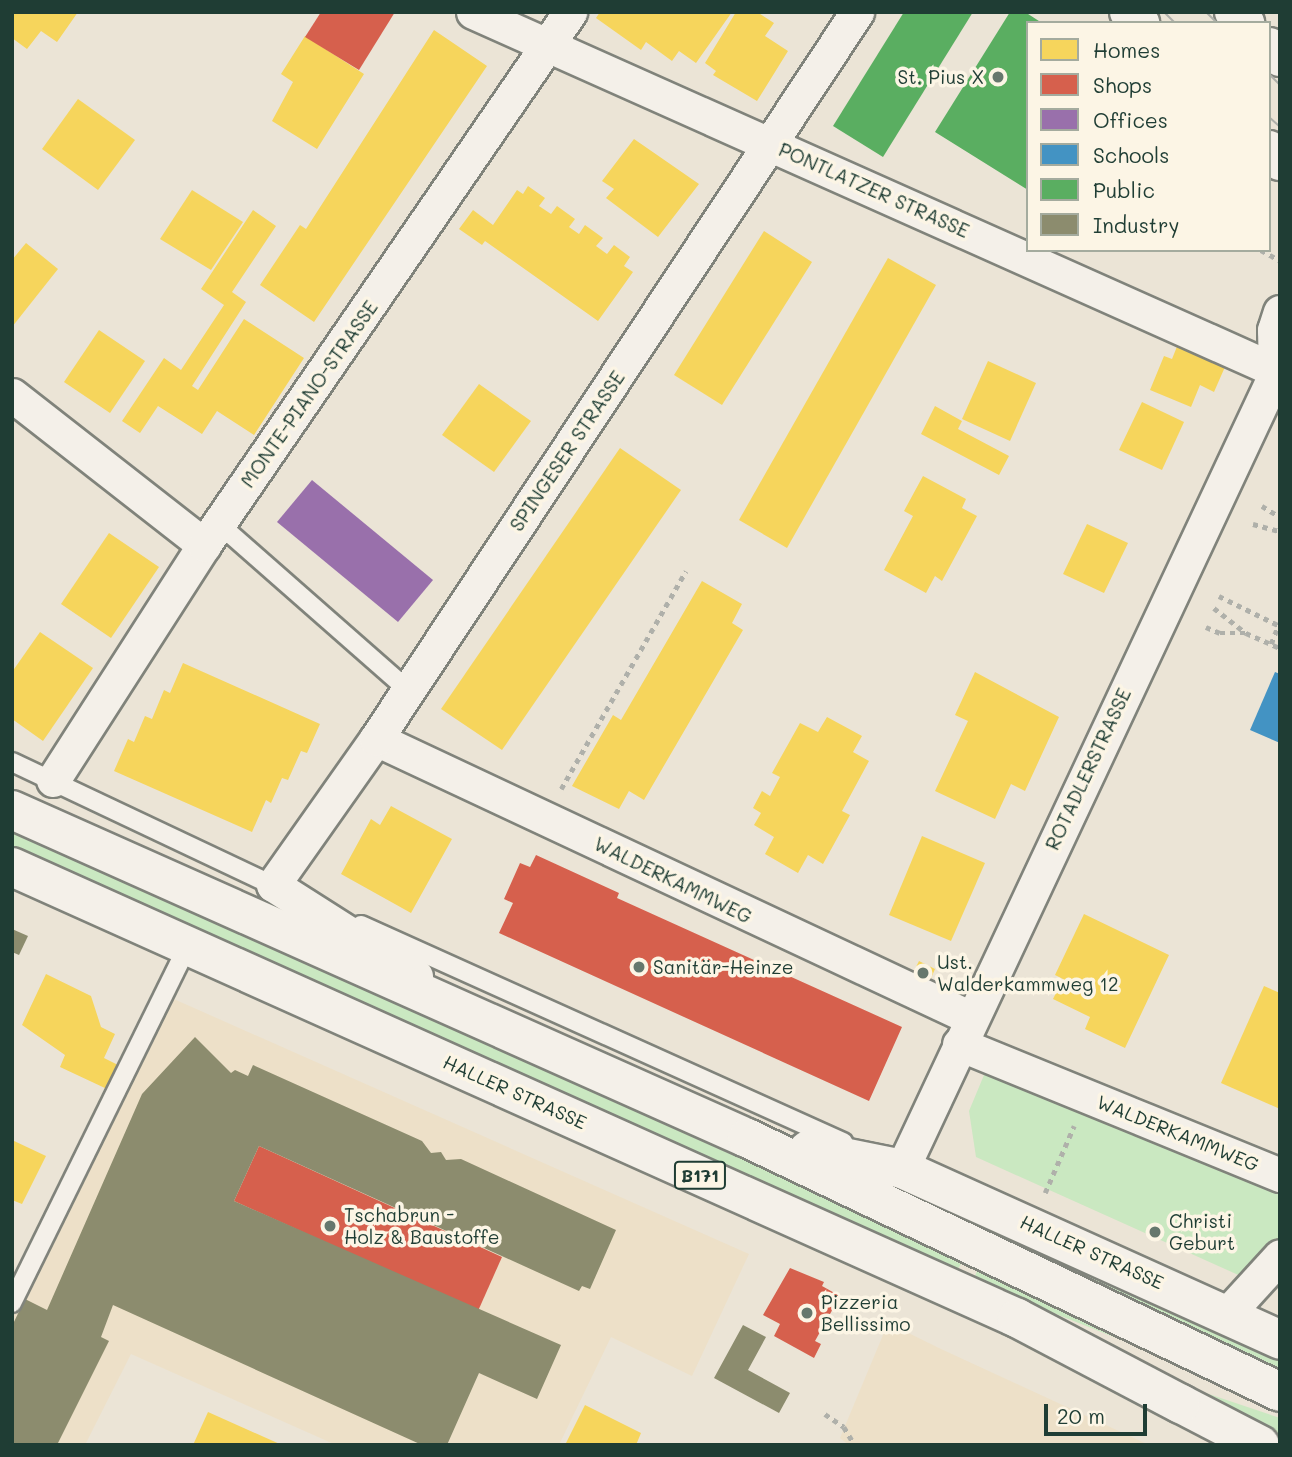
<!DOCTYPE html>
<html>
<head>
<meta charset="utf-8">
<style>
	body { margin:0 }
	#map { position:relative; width:1292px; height:1457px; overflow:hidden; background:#ebe4d6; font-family:Mali,sans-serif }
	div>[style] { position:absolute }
	.built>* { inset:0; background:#ede0c8 }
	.green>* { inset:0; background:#cae8c1 }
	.homes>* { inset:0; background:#f6d55c }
	.shops>* { inset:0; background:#d6604d }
	.offices>* { inset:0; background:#9970ab }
	.schools>* { inset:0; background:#4393c3 }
	.public>* { inset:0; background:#5aae61 }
	.industry>* { inset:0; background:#8c8c6e }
	.path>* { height:4.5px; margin-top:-2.25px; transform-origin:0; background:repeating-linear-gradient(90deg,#afb0aa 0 5px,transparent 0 10px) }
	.roads { filter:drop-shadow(2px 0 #80837b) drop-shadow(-2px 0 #80837b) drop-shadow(0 2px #80837b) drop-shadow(0 -2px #80837b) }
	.lane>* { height:18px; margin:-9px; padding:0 9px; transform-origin:9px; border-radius:9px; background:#f4f0e9 }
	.street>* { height:33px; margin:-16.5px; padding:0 16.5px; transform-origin:16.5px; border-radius:16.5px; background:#f4f0e9 }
	.secondary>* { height:38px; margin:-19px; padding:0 19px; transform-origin:19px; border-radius:19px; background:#f4f0e9 }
	.primary>* { height:38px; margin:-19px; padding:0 19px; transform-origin:19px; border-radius:19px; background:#f4f0e9 }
	.tram>* { height:2px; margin:-1px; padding:0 1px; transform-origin:1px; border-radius:1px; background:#afb0aa }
	.dots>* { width:19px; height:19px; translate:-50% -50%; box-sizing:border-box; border:4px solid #fcf5e5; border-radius:50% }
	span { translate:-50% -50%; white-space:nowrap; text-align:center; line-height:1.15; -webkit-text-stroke:7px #fcf5e5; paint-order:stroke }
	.shield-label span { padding:2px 5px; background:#fcf5e5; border:2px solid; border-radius:5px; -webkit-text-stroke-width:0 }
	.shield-label { font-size:18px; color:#1f3d34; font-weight:700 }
	.poi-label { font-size:19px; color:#1f3d34 }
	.right { translate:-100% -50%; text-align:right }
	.left { translate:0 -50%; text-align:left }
	.street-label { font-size:19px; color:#1f3d34 }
	.frame { position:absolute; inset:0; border:14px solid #1f3d34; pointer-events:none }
	.legend { position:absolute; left:1026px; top:21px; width:245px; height:231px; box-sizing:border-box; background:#fcf5e5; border:2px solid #a4ab9e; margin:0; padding:9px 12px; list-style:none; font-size:21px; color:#1f3d34 }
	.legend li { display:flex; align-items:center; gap:14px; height:35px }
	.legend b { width:35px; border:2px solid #a4ab9e }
	.scale { position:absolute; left:1044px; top:1404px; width:103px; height:32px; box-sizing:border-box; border:4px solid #1f3d34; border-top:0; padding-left:9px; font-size:21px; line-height:24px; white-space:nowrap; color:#1f3d34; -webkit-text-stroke:5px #fcf5e5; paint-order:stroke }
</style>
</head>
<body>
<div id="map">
	<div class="built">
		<i style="clip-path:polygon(158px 992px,749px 1254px,692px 1376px,611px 1337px,559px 1445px,336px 1445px,131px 1354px,85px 1445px,12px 1445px,12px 1297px)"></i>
		<i style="clip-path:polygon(888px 1323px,941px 1349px,1149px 1445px,849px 1445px,840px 1438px)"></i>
	</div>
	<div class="green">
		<i style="clip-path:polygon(12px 832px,802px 1186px,961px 1264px,956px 1272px,12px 848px)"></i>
		<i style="clip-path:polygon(993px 1070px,1280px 1189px,1280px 1237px,1245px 1278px,976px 1157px,969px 1111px,984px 1075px,991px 1075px)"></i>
		<i style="clip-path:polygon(997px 1233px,1280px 1360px,1280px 1369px,993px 1240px)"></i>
		<i style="clip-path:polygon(977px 1271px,1131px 1338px,1179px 1363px,973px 1281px)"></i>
		<i style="clip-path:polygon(1179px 1384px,1280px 1418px,1280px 1436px,1242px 1420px)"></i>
	</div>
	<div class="homes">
		<i style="clip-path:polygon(12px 12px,78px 12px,57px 42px,41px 31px,27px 49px,12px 38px)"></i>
		<i style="clip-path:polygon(600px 12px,732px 12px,696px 63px,679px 51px,672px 61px,646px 42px,641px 50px,596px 18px)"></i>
		<i style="clip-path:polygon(736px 12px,757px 12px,774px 23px,765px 36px,788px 51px,757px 101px,713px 75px,716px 71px,705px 63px)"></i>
		<i style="clip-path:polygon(434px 30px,487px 66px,314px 322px,260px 285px,300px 225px,306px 229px)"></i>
		<i style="clip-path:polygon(305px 36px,364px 74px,317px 149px,272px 121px,293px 82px,281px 74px)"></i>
		<i style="clip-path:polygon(78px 99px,135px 140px,98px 190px,42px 149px)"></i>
		<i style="clip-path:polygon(634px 139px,699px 184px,658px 237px,606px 198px,614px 189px,602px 181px)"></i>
		<i style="clip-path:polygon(528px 186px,545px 198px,539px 206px,551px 214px,557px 206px,575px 219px,569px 227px,579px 234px,585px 225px,603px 238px,596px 246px,607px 254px,614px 245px,630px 257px,624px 266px,633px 272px,598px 321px,485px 241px,482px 245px,459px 229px,473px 210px,493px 225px,517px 190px,523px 194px)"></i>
		<i style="clip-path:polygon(192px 190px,243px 222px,211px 270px,160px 239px)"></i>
		<i style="clip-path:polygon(253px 210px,276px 226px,232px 292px,246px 302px,192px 386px,198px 390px,244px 319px,304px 358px,254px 435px,217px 411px,202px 434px,158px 406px,140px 433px,122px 421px,164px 358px,181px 370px,224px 305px,201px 289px)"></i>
		<i style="clip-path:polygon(764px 231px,812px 262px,722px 405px,674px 375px)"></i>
		<i style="clip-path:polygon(26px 243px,58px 269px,12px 327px,12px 260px)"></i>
		<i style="clip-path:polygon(888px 258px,936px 285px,787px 548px,739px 520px)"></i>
		<i style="clip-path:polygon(99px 330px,145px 361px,110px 413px,64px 382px)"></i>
		<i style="clip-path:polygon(1180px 339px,1228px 360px,1214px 392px,1200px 385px,1191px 407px,1150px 390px,1164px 356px,1172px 359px)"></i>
		<i style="clip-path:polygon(988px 361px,1036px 383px,1010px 441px,962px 419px)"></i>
		<i style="clip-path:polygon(479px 384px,531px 421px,494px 472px,442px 435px)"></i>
		<i style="clip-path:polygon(1142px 402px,1184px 422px,1162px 470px,1119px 450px)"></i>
		<i style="clip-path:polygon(935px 406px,962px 421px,958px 429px,1009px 456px,999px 475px,921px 434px)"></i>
		<i style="clip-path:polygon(620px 448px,681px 490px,502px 750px,441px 709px)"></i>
		<i style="clip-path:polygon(923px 476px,966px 499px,962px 508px,977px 516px,942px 581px,935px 576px,926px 593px,884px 570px,913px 516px,904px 511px)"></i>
		<i style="clip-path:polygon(1087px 524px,1128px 543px,1104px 593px,1063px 574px)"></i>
		<i style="clip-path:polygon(109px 533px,159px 567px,111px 638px,61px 604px)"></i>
		<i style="clip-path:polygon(702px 581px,742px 604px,732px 623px,743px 630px,644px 800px,629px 791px,619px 809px,572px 786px,613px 715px,621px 720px)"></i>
		<i style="clip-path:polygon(40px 632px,93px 668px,43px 741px,12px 719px,12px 672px)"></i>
		<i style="clip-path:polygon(183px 663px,320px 724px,307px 753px,301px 751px,288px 780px,282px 778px,271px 803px,266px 800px,252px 832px,114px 771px,128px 739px,134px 742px,145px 716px,152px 719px,164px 690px,170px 693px)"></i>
		<i style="clip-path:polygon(975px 672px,1059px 717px,1025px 791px,1011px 784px,995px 819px,935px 791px,968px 721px,955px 715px)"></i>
		<i style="clip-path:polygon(827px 717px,862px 736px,853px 752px,869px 761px,842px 811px,850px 815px,823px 864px,808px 855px,798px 873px,765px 854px,774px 837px,754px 825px,761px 813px,753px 808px,762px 791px,770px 796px,780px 777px,772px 773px,800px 723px,818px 732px)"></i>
		<i style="clip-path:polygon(391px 806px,452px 839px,411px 913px,341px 874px,371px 819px,380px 825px)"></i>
		<i style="clip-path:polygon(922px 836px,985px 863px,951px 941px,889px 915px)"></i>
		<i style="clip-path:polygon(1084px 914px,1169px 955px,1125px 1048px,1085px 1029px,1090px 1017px,1053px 999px,1063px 979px,1055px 975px)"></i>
		<i style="clip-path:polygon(919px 961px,935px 969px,928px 985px,911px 977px)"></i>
		<i style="clip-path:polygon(46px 974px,91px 996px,101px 1027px,115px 1034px,104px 1058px,122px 1067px,107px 1089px,60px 1067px,65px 1055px,22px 1025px)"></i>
		<i style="clip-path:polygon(1264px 986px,1280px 993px,1280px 1109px,1221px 1083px)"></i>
		<i style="clip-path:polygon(12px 1140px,46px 1156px,22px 1204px,12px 1200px)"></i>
		<i style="clip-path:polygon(585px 1405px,641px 1433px,636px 1445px,565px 1445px)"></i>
		<i style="clip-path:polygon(208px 1412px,282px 1445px,193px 1445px)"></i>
	</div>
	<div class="shops">
		<i style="clip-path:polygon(321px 12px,395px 12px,359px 70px,305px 37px)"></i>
		<i style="clip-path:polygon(536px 855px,619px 893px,617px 898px,902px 1027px,869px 1101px,499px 933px,513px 903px,504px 899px,520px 863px,530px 867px)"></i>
		<i style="clip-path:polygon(259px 1146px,502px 1257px,478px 1311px,234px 1201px)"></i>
		<i style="clip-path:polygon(790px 1268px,824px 1282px,822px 1286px,840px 1296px,815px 1341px,821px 1344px,814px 1358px,774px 1336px,780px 1324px,763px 1315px)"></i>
	</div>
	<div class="offices">
		<i style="clip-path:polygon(312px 480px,433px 580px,398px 622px,277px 522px)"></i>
	</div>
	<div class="schools">
		<i style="clip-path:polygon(1275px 672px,1280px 674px,1280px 743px,1250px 730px)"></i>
	</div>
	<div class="public">
		<i style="clip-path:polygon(904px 12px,973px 12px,883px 157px,833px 126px)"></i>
		<i style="clip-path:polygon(1010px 12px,1025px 12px,1042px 23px,1028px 23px,1028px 190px,935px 132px)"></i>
	</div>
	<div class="industry">
		<i style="clip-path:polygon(12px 929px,28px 936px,19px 955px,12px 952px)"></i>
		<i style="clip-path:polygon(195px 1037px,231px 1073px,235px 1070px,248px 1076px,253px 1065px,422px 1141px,431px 1153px,441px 1152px,446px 1160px,461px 1159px,616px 1230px,590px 1289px,582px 1286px,579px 1291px,259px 1146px,234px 1201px,561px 1345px,537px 1399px,479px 1373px,447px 1445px,422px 1445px,113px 1305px,101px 1337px,109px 1341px,57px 1445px,12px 1445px,12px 1326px,25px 1299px,47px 1310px,142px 1094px)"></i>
		<i style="clip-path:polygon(743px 1325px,766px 1337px,748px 1370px,790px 1393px,779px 1413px,714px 1378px)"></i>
	</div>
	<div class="path">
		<i style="left:1261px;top:250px;width:21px;rotate:29deg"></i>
		<i style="left:1262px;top:506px;width:21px;rotate:31deg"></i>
		<i style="left:1253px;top:524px;width:28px;rotate:15deg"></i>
		<i style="left:1219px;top:596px;width:68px;rotate:26.2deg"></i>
		<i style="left:1214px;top:608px;width:41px;rotate:38deg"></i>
		<i style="left:1246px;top:633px;width:37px;rotate:24deg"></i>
		<i style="left:1206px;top:627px;width:15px;rotate:23deg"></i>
		<i style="left:1220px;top:633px;width:25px"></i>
		<i style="left:1271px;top:644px;width:19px;rotate:-69deg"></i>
		<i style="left:561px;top:789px;width:251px;rotate:-60.2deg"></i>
		<i style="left:1045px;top:1193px;width:73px;rotate:-66.6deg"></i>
		<i style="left:825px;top:1414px;width:23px;rotate:34deg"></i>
		<i style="left:844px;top:1427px;width:21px;rotate:59deg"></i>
	</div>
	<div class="roads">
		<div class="lane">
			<i style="left:219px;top:524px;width:252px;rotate:41.3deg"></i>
			<i style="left:12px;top:762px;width:294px;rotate:25.3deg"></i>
			<i style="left:361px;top:925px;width:529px;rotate:24.24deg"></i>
			<i style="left:12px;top:1303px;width:398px;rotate:-63.8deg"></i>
		</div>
		<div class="street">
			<i style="left:473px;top:12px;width:878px;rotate:24.06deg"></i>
			<i style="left:1275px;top:370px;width:40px;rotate:-91.4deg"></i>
			<i style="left:1274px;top:330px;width:19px;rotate:-72deg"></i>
			<i style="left:12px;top:395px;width:244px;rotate:38deg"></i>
			<i style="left:376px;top:739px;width:657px;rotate:25.12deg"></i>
			<i style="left:53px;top:780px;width:279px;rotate:-57.3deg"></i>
			<i style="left:204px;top:545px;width:647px;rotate:-55.52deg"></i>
			<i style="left:416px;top:976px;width:169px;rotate:-147.5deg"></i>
			<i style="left:273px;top:885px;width:179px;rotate:-54.8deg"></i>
			<i style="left:376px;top:739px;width:872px;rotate:-56.51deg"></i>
			<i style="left:959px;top:1044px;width:347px;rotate:22.2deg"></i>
			<i style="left:902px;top:1169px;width:889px;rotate:-64.85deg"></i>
			<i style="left:1228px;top:1313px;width:77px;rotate:-47.6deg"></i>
		</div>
		<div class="secondary">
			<i style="left:1129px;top:12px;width:16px;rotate:45deg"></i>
			<i style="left:1234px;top:12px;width:16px;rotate:45deg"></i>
			<i style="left:1269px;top:47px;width:15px;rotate:42deg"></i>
			<i style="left:1269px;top:150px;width:16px;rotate:45deg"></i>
			<i style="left:902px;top:1169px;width:415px;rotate:24.3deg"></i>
			<i style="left:1181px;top:1404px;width:89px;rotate:27.4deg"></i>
		</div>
		<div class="primary">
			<i style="left:12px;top:810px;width:805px;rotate:24.05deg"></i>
			<i style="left:747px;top:1138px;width:590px;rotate:25.48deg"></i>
			<i style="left:12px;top:867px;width:1102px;rotate:24.17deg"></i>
			<i style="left:1017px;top:1318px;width:185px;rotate:27.7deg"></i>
			<i style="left:808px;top:1150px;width:96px;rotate:11.4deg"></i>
		</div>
	</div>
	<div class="tram">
		<i style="left:1164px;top:12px;width:16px;rotate:45deg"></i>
		<i style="left:1206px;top:12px;width:16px;rotate:45deg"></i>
		<i style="left:1269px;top:74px;width:16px;rotate:45deg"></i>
		<i style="left:1269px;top:117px;width:15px;rotate:42deg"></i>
	</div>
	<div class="dots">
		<i style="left:998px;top:77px;background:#66776d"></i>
		<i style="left:639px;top:967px;background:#66776d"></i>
		<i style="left:923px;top:973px;background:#66776d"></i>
		<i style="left:330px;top:1226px;background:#66776d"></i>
		<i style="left:1155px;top:1232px;background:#66776d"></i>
		<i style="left:807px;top:1313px;background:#66776d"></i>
	</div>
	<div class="shield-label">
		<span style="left:700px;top:1175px">B171</span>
	</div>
	<div class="poi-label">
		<span class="right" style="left:984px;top:77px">St. Pius X</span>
		<span class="left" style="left:937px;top:973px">Ust.<br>Walderkammweg 12</span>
		<span class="left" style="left:653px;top:967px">Sanitär-Heinze</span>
		<span class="left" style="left:344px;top:1226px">Tschabrun -<br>Holz &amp; Baustoffe</span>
		<span class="left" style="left:1169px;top:1232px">Christi<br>Geburt</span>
		<span class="left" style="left:821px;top:1313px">Pizzeria<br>Bellissimo</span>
	</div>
	<div class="street-label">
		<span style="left:874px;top:190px;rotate:24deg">PONTLATZER STRASSE</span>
		<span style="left:309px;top:394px;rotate:-55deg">MONTE-PIANO-STRASSE</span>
		<span style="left:567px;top:451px;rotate:-56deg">SPINGESER STRASSE</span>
		<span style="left:1088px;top:769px;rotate:-65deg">ROTADLERSTRASSE</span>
		<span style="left:673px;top:880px;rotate:26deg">WALDERKAMMWEG</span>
		<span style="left:515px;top:1092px;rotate:24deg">HALLER STRASSE</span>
		<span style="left:1178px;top:1133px;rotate:22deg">WALDERKAMMWEG</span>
		<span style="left:1092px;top:1252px;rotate:24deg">HALLER STRASSE</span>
	</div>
	<div class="frame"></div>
	<ul class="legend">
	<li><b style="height:19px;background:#f6d55c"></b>Homes</li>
	<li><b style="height:19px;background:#d6604d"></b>Shops</li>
	<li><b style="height:19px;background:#9970ab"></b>Offices</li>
	<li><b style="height:19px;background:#4393c3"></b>Schools</li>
	<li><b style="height:19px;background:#5aae61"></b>Public</li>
	<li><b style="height:19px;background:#8c8c6e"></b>Industry</li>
	</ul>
	<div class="scale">20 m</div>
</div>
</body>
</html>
